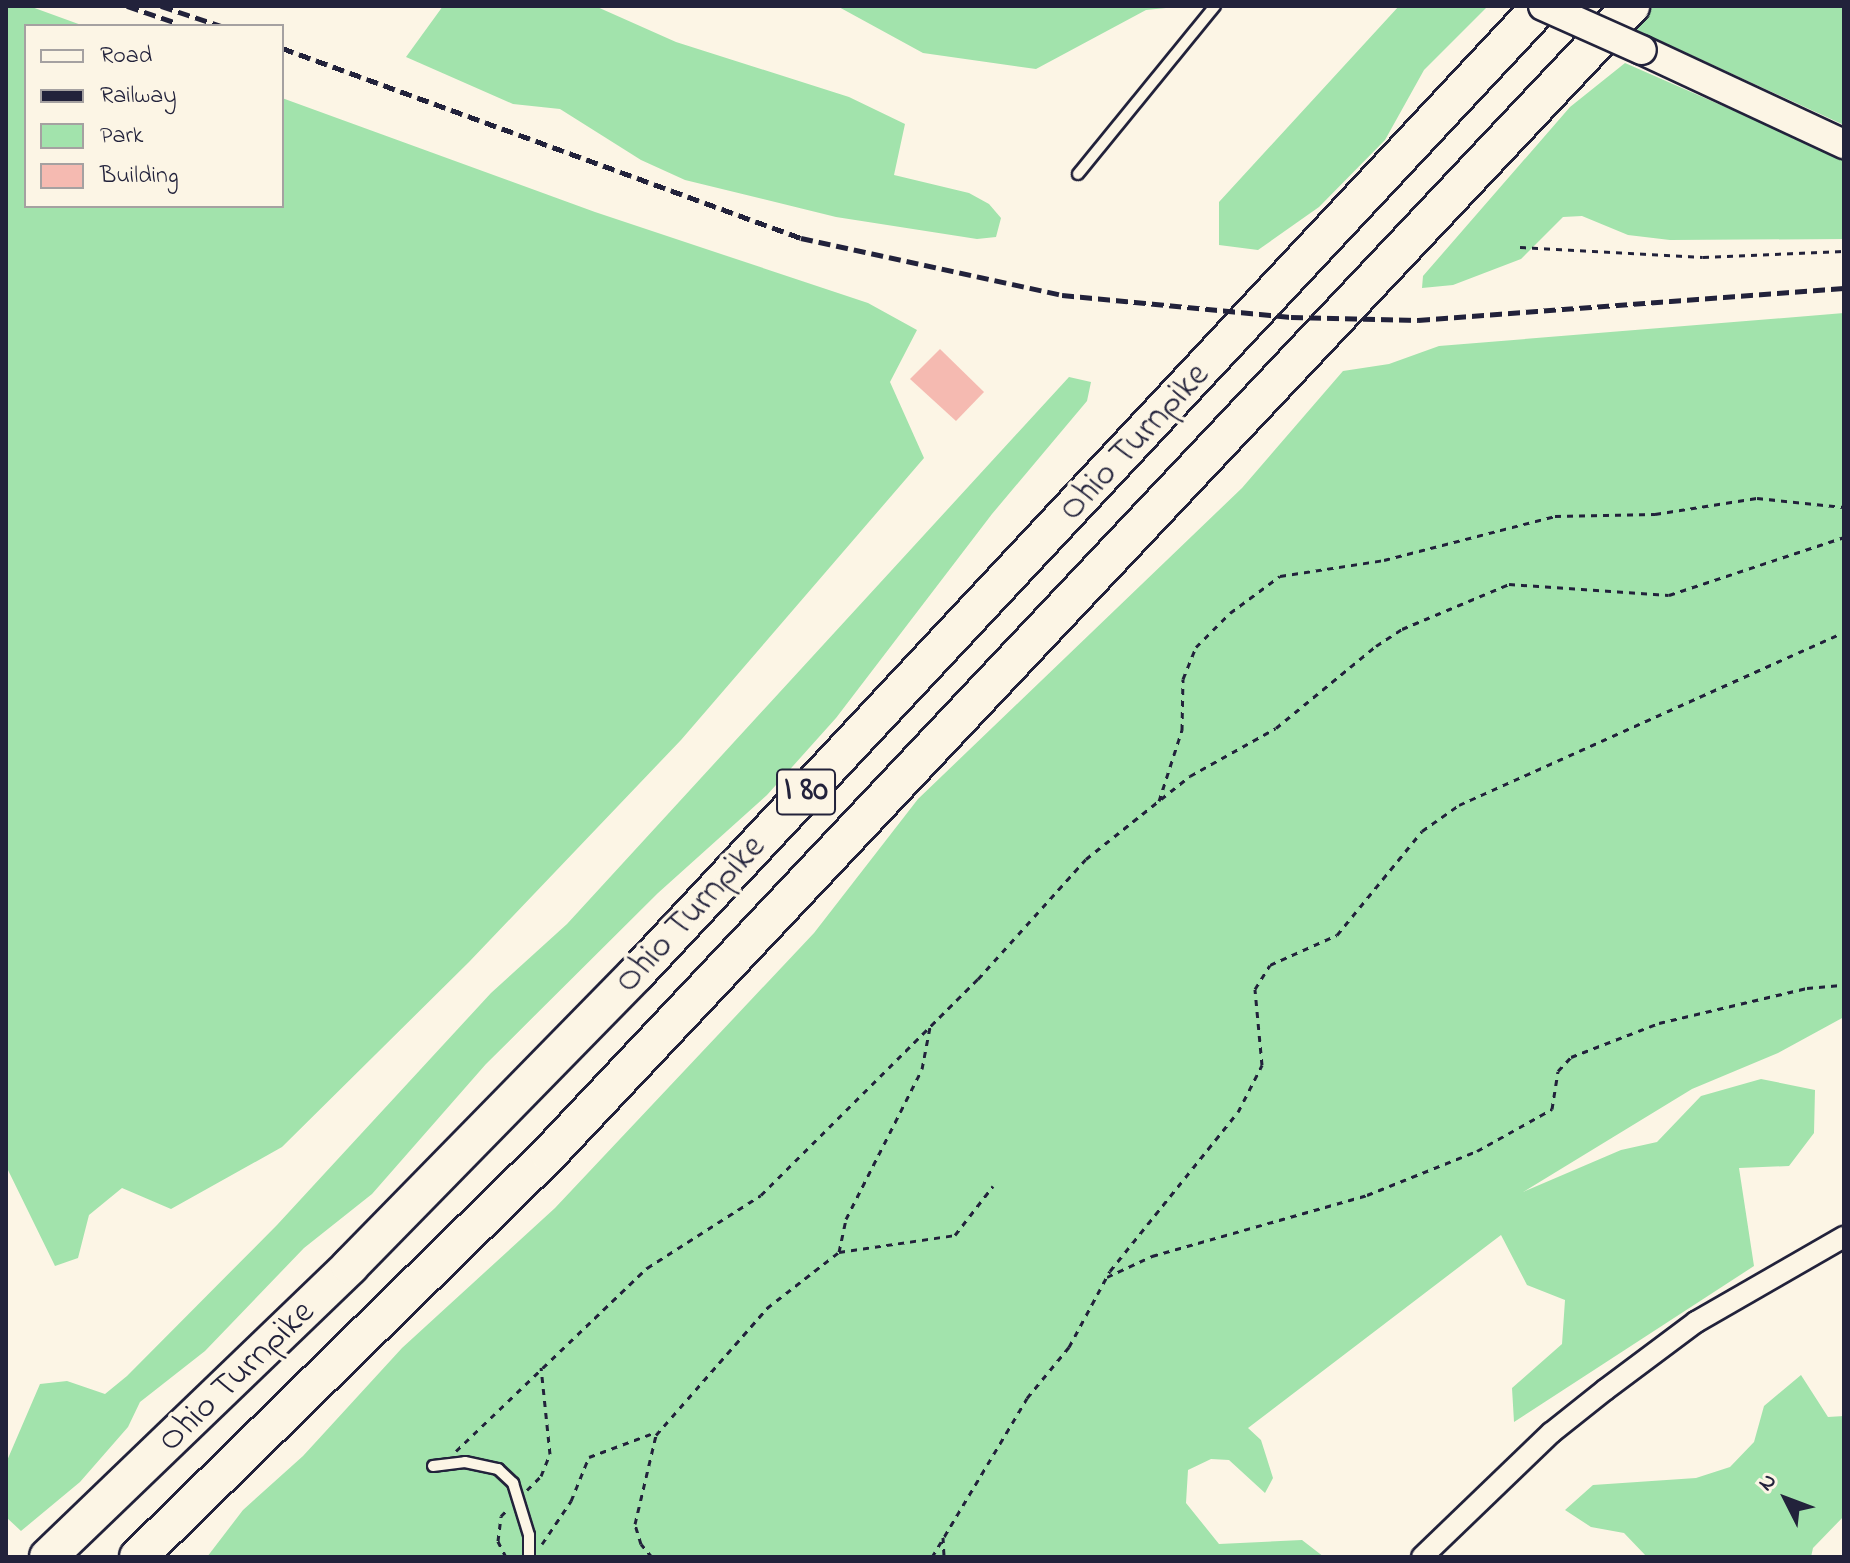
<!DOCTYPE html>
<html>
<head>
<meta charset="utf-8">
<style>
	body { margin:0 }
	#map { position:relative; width:1850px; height:1563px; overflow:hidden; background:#fcf5e5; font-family:"Indie Flower",sans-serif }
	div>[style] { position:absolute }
	.green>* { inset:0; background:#a2e3ac }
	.building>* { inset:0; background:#f5bab1 }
	.path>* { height:3px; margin-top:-1.5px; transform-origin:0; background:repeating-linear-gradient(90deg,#22223b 0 6px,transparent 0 12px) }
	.roads { filter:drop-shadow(2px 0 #22223b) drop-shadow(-2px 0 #22223b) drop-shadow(0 2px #22223b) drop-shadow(0 -2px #22223b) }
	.lane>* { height:10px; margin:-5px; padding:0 5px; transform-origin:5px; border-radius:5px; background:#fcf5e5 }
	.street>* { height:20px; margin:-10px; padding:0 10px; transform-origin:10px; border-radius:10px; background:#fcf5e5 }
	.secondary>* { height:28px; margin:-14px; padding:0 14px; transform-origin:14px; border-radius:14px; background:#fcf5e5 }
	.highway>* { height:36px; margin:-18px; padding:0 18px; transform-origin:18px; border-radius:18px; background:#fcf5e5 }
	.rail>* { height:5px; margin-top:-2.5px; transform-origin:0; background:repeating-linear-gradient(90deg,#22223b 0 12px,transparent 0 18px) }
	.bridges { filter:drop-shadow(2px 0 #22223b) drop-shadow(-2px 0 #22223b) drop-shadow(0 2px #22223b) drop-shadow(0 -2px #22223b) }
	.secondary-bridge>* { height:28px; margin:-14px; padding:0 14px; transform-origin:14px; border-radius:14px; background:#fcf5e5 }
	span { translate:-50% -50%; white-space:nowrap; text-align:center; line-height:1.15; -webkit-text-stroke:7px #fcf5e5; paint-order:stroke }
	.shield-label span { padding:2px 6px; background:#fcf5e5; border:2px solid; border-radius:6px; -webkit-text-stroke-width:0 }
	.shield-label { font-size:34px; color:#22223b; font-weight:700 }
	.street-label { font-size:36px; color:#22223b }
	.frame { position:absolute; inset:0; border:8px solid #22223b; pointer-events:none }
	.legend { position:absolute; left:24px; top:24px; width:260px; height:184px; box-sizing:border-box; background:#fcf5e5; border:2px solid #a5a1a1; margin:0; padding:10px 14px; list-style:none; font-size:24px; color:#22223b }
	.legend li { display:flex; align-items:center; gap:16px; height:40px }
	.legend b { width:40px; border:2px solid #a5a1a1 }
	.north { position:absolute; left:1746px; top:1459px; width:80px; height:80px; -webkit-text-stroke:6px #fcf5e5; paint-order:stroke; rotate:312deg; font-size:22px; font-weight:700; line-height:32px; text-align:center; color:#22223b }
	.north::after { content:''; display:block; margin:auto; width:28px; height:36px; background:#22223b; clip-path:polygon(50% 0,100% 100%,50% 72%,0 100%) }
</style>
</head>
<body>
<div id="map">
	<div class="green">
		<i style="clip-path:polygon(6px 6px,29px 6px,84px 26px,26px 26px,26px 206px,282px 206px,282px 98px,595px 212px,868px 303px,917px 330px,890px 382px,924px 458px,681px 740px,469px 962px,282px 1147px,171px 1209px,122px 1188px,89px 1215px,78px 1258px,55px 1266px,6px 1166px)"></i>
		<i style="clip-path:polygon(443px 6px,595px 6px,676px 42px,849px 97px,905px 124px,894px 175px,969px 193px,989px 204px,1001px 218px,996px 237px,977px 239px,836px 217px,685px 180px,641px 160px,560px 109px,513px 104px,406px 57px)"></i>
		<i style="clip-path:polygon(837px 6px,1186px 6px,1146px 10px,1036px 69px,923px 53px)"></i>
		<i style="clip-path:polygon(1399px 6px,1486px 8px,1424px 70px,1385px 140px,1319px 207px,1258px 250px,1219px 245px,1219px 202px)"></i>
		<i style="clip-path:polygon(1654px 6px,1844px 6px,1844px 125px,1632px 28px)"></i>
		<i style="clip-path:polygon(1625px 63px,1844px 159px,1844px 239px,1670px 240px,1628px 235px,1582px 216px,1563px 217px,1521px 259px,1453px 285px,1422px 288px,1423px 276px,1570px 107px)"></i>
		<i style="clip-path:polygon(1844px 313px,1844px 1017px,1778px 1053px,1692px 1089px,1523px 1192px,1621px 1150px,1657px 1142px,1701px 1096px,1761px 1079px,1815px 1090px,1814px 1133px,1789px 1166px,1739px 1168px,1754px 1266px,1514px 1422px,1512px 1388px,1562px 1344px,1565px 1300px,1527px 1285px,1501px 1235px,1248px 1428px,1261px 1440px,1273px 1478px,1265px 1493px,1229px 1460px,1211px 1459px,1188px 1470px,1186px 1503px,1219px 1544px,1302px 1540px,1324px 1557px,207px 1557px,243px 1510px,303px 1456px,402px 1348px,555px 1208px,814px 933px,918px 799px,1242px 488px,1343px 371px,1389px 364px,1439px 346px)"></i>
		<i style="clip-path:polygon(1069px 377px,1091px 382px,1087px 401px,992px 514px,836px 718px,767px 795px,658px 893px,486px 1064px,372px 1194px,304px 1248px,205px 1351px,140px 1402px,128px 1427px,80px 1482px,21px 1531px,6px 1517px,6px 1463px,40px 1384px,67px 1381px,105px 1394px,127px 1376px,277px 1225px,491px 993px,567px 924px)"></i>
		<i style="clip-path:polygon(1801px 1375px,1828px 1417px,1844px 1416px,1844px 1516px,1813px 1548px,1811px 1557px,1647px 1557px,1624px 1533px,1591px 1527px,1565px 1510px,1593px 1485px,1696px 1478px,1730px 1467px,1754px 1442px,1764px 1406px)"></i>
	</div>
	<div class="building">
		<i style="clip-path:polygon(940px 349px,984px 392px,956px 421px,910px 379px)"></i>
	</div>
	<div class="path">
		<i style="left:1520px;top:247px;width:183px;rotate:3.1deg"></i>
		<i style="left:1703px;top:257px;width:141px;rotate:-2.4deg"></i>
		<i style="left:1159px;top:801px;width:75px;rotate:-72.1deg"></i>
		<i style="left:1182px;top:730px;width:51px;rotate:-88.9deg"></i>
		<i style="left:1183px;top:679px;width:35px;rotate:-68deg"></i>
		<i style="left:1196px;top:647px;width:48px;rotate:-45deg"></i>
		<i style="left:1230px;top:613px;width:62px;rotate:-36.5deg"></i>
		<i style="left:1280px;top:576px;width:105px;rotate:-8.7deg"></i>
		<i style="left:1384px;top:560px;width:177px;rotate:-14.4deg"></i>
		<i style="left:1555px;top:516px;width:100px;rotate:-1.1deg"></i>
		<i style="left:1655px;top:514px;width:103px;rotate:-8.9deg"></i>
		<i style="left:1757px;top:498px;width:87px;rotate:5.9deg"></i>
		<i style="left:839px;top:1252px;width:34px;rotate:-78deg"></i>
		<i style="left:846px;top:1219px;width:168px;rotate:-63.1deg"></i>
		<i style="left:922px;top:1069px;width:43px;rotate:-79.2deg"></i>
		<i style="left:1107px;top:1277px;width:50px;rotate:-25deg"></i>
		<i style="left:1152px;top:1256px;width:223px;rotate:-15.8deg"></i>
		<i style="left:1367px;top:1195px;width:118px;rotate:-21.8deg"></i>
		<i style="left:1477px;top:1151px;width:86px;rotate:-29.2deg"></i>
		<i style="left:1552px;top:1109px;width:38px;rotate:-81deg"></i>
		<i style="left:1558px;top:1071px;width:19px;rotate:-47deg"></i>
		<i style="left:1571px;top:1057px;width:94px;rotate:-21.1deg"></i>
		<i style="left:1659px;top:1023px;width:152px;rotate:-13.3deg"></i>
		<i style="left:1807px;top:988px;width:37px;rotate:-5deg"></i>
		<i style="left:456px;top:1451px;width:265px;rotate:-43.8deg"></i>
		<i style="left:647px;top:1268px;width:135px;rotate:-32.6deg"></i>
		<i style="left:761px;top:1195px;width:306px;rotate:-44.9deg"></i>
		<i style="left:978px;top:979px;width:161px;rotate:-48deg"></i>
		<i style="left:1086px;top:859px;width:133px;rotate:-38.6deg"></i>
		<i style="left:1190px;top:776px;width:98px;rotate:-29.2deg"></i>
		<i style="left:1276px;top:728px;width:129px;rotate:-39.4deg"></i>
		<i style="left:1376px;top:646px;width:31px;rotate:-33deg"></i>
		<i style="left:1402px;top:629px;width:116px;rotate:-22.8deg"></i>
		<i style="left:1509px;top:584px;width:160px;rotate:3.9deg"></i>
		<i style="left:1669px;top:595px;width:184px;rotate:-18.3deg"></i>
		<i style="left:527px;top:1490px;width:20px;rotate:-45deg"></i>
		<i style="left:541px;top:1476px;width:24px;rotate:-68deg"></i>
		<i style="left:550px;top:1454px;width:87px;rotate:-95.9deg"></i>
		<i style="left:943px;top:1537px;width:20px;rotate:87deg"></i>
		<i style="left:542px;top:1544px;width:52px;rotate:-56deg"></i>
		<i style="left:571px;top:1501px;width:48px;rotate:-67.8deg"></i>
		<i style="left:589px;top:1457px;width:72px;rotate:-20.5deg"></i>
		<i style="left:506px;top:1557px;width:18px;rotate:-117deg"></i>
		<i style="left:498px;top:1541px;width:25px;rotate:-83deg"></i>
		<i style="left:501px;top:1516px;width:8px;rotate:-45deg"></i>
		<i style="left:652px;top:1557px;width:17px;rotate:-130deg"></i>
		<i style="left:641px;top:1544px;width:21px;rotate:-107deg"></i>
		<i style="left:635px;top:1524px;width:91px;rotate:-76.7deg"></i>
		<i style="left:656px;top:1435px;width:169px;rotate:-48.8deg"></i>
		<i style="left:767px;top:1308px;width:91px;rotate:-37.9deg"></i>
		<i style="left:839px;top:1252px;width:117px;rotate:-8.3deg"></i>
		<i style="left:955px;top:1235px;width:62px;rotate:-52.2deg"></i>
		<i style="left:932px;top:1557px;width:185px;rotate:-59.1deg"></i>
		<i style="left:1027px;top:1398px;width:66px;rotate:-50.5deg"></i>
		<i style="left:1069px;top:1347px;width:86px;rotate:-61.7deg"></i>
		<i style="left:1110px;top:1271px;width:204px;rotate:-51.2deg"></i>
		<i style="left:1238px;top:1112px;width:53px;rotate:-62.9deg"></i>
		<i style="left:1262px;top:1065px;width:76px;rotate:-95.3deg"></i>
		<i style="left:1255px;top:989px;width:28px;rotate:-58deg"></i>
		<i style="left:1270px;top:965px;width:73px;rotate:-24.1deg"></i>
		<i style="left:1337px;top:935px;width:134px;rotate:-50.7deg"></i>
		<i style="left:1422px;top:831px;width:45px;rotate:-35.1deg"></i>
		<i style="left:1459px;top:805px;width:422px;rotate:-24.2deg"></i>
	</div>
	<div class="roads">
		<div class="lane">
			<i style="left:1078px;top:174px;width:217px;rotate:-50.8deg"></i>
			<i style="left:433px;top:1466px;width:32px;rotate:-7deg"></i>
			<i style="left:465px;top:1462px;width:34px;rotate:12deg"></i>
			<i style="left:498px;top:1469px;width:21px;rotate:43deg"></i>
			<i style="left:513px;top:1483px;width:54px;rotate:72.9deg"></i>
			<i style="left:529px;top:1535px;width:22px;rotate:90deg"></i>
		</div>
		<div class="street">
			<i style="left:1422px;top:1557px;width:179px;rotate:-43.9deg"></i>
			<i style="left:1551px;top:1433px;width:69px;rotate:-38.5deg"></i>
			<i style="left:1605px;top:1390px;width:114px;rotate:-36.8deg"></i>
			<i style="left:1696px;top:1322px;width:171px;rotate:-29.9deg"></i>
		</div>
		<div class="secondary">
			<i style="left:1642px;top:50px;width:223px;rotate:25deg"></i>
		</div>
		<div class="highway">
			<i style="left:48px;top:1557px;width:419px;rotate:-43.9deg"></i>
			<i style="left:350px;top:1266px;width:409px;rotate:-45.6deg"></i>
			<i style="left:636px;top:974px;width:1325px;rotate:-46.93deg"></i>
			<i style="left:138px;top:1557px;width:576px;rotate:-44.44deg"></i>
			<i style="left:549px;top:1154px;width:1578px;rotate:-46.7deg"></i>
		</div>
	</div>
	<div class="rail">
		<i style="left:127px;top:6px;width:50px;rotate:18.8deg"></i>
		<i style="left:161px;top:6px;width:63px;rotate:18.4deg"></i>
		<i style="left:282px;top:48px;width:553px;rotate:20.11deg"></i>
		<i style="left:801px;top:238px;width:267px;rotate:12.3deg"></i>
		<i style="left:1062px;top:295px;width:230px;rotate:5.5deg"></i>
		<i style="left:1291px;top:317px;width:127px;rotate:1.4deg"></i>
		<i style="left:1418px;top:320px;width:427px;rotate:-4.3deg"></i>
	</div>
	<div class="bridges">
		<div class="secondary-bridge">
			<i style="left:1543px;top:6px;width:108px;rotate:24deg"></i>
		</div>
	</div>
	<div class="shield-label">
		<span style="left:806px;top:792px">I 80</span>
	</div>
	<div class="street-label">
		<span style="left:1135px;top:443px;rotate:-47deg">Ohio Turnpike</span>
		<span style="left:691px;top:915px;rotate:-47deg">Ohio Turnpike</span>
		<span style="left:237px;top:1377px;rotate:-44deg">Ohio Turnpike</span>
	</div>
	<div class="frame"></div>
	<ul class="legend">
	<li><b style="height:10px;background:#fcf5e5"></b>Road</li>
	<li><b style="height:10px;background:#22223b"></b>Railway</li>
	<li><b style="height:22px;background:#a2e3ac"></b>Park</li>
	<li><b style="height:22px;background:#f5bab1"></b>Building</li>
	</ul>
	<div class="north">N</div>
</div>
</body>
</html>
